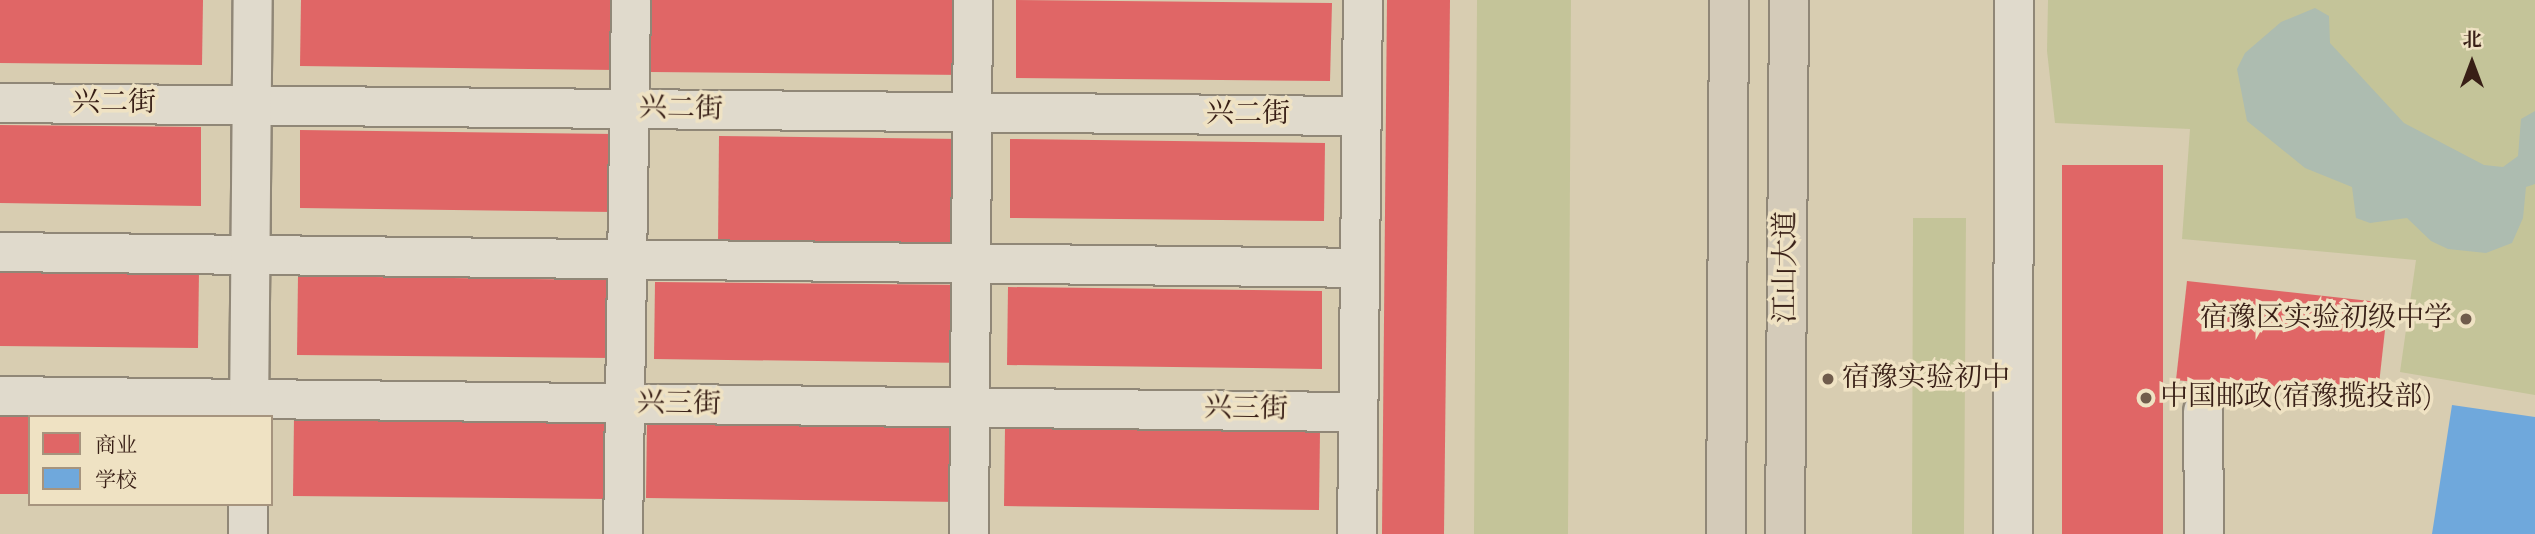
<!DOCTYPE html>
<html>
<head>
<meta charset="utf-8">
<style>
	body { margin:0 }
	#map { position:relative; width:2535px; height:534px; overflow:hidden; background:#d8cdb1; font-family:"Old Standard TT","Noto Serif SC",serif }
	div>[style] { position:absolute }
	.green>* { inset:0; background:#c4c499 }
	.water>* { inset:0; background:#adbcb0 }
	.shops>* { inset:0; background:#e06666 }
	.schools>* { inset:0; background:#6fa8dc }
	.roads { filter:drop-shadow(2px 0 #908777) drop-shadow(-2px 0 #908777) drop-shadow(0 2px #908777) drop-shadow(0 -2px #908777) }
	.minor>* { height:38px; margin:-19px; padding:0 19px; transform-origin:19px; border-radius:19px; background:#e0dacc }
	.major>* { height:38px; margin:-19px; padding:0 19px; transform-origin:19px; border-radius:19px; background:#d4cbb9 }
	.dots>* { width:19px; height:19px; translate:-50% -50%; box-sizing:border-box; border:4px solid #efe2c3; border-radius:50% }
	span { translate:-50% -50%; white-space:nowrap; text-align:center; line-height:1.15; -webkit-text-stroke:7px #efe2c3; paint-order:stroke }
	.street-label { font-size:28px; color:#381f16 }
	.poi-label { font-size:28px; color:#381f16 }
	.right { translate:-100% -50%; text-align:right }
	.left { translate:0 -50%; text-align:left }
	.legend { position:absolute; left:28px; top:415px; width:245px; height:91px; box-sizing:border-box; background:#efe2c3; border:2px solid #a6947e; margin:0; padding:9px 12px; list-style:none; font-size:21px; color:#381f16 }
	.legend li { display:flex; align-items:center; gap:14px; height:35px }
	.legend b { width:35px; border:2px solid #a6947e }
	.north { position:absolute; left:2437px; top:28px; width:70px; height:70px; -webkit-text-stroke:5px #efe2c3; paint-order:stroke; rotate:0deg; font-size:19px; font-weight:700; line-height:28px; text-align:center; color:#381f16 }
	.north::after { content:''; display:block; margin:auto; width:24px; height:32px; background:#381f16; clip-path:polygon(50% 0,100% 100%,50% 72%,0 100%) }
</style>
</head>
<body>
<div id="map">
	<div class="green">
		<i style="clip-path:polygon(1477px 0,1571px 0,1568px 534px,1474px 534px)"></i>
		<i style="clip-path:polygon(2048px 0,2535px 0,2535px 395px,2400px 372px,2416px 260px,2182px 239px,2190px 129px,2055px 123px,2047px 51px)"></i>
		<i style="clip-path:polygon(1913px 218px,1966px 218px,1964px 534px,1912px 534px)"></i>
	</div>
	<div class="water">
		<i style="clip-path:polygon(2315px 8px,2329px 16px,2330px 43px,2404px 123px,2484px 165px,2503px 167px,2518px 156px,2521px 119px,2535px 111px,2535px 184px,2526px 187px,2523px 218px,2512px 243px,2486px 253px,2448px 249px,2431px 241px,2407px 218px,2370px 223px,2356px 218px,2352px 187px,2305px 168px,2247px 121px,2237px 69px,2245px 53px,2281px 22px)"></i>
	</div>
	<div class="shops">
		<i style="clip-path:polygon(0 0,203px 0,202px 65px,0 63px)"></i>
		<i style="clip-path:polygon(301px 0,616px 0,615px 70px,300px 66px)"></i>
		<i style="clip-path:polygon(651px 0,966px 0,965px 75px,651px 72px)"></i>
		<i style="clip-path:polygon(1016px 0,1332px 3px,1330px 81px,1016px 78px)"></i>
		<i style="clip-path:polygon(1387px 0,1450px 0,1444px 534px,1382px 534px)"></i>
		<i style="clip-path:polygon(0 125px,201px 127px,201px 206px,0 203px)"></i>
		<i style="clip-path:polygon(300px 130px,615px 134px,614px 212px,300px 208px)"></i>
		<i style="clip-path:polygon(719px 136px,961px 139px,960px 251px,718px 247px)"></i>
		<i style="clip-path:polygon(1010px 139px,1325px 143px,1324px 221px,1010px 218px)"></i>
		<i style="clip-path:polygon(2062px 165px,2163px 165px,2163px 534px,2062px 534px)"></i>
		<i style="clip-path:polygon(0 268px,199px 270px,198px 348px,0 346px)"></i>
		<i style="clip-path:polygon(298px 276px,612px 280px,612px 358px,297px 355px)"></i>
		<i style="clip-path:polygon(2187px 281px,2388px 303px,2377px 402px,2176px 380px)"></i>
		<i style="clip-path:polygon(655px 282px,970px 285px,969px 363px,654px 359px)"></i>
		<i style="clip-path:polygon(1008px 287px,1322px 291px,1322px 369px,1007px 365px)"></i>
		<i style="clip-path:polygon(0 415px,30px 416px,30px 494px,0 494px)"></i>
		<i style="clip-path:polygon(294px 418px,609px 421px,608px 499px,293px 496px)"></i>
		<i style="clip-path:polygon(647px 420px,961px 423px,960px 502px,646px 498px)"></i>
		<i style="clip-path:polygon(1005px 428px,1320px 431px,1319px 510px,1004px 506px)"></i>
	</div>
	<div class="schools">
		<i style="clip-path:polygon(2452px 405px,2535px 417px,2535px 534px,2432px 534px)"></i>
	</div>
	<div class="roads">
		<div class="minor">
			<i style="left:0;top:103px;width:1362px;rotate:0.55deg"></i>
			<i style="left:0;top:252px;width:1360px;rotate:0.67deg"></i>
			<i style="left:0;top:396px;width:1358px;rotate:0.68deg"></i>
			<i style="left:2203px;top:411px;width:123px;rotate:89.5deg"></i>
			<i style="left:249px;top:417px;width:417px;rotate:-89.5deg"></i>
			<i style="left:248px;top:534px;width:30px;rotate:-90deg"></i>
			<i style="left:623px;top:534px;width:534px;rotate:-89.14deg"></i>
			<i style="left:969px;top:534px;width:534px;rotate:-89.57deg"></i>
			<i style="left:1357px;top:534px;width:534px;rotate:-89.36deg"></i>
			<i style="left:2013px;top:534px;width:534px;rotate:-89.89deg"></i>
		</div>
		<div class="major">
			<i style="left:1726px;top:534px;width:534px;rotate:-89.68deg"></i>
			<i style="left:1785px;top:534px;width:534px;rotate:-89.57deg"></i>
		</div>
	</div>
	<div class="dots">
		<i style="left:2466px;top:319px;background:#705c4c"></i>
		<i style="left:1828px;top:379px;background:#705c4c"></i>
		<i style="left:2146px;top:398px;background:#705c4c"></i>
	</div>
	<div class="street-label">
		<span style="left:114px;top:104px">兴二街</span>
		<span style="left:681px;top:110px;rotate:1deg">兴二街</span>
		<span style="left:1248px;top:115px">兴二街</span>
		<span style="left:1787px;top:267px;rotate:-90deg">江山大道</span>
		<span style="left:679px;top:405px;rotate:1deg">兴三街</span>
		<span style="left:1246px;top:410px;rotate:1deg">兴三街</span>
	</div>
	<div class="poi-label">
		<span class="right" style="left:2452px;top:319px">宿豫区实验初级中学</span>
		<span class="left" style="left:1842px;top:379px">宿豫实验初中</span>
		<span class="left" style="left:2160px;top:398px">中国邮政(宿豫揽投部)</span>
	</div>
	<ul class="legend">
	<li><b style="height:19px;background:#e06666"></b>商业</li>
	<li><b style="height:19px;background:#6fa8dc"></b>学校</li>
	</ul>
	<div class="north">北</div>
</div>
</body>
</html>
